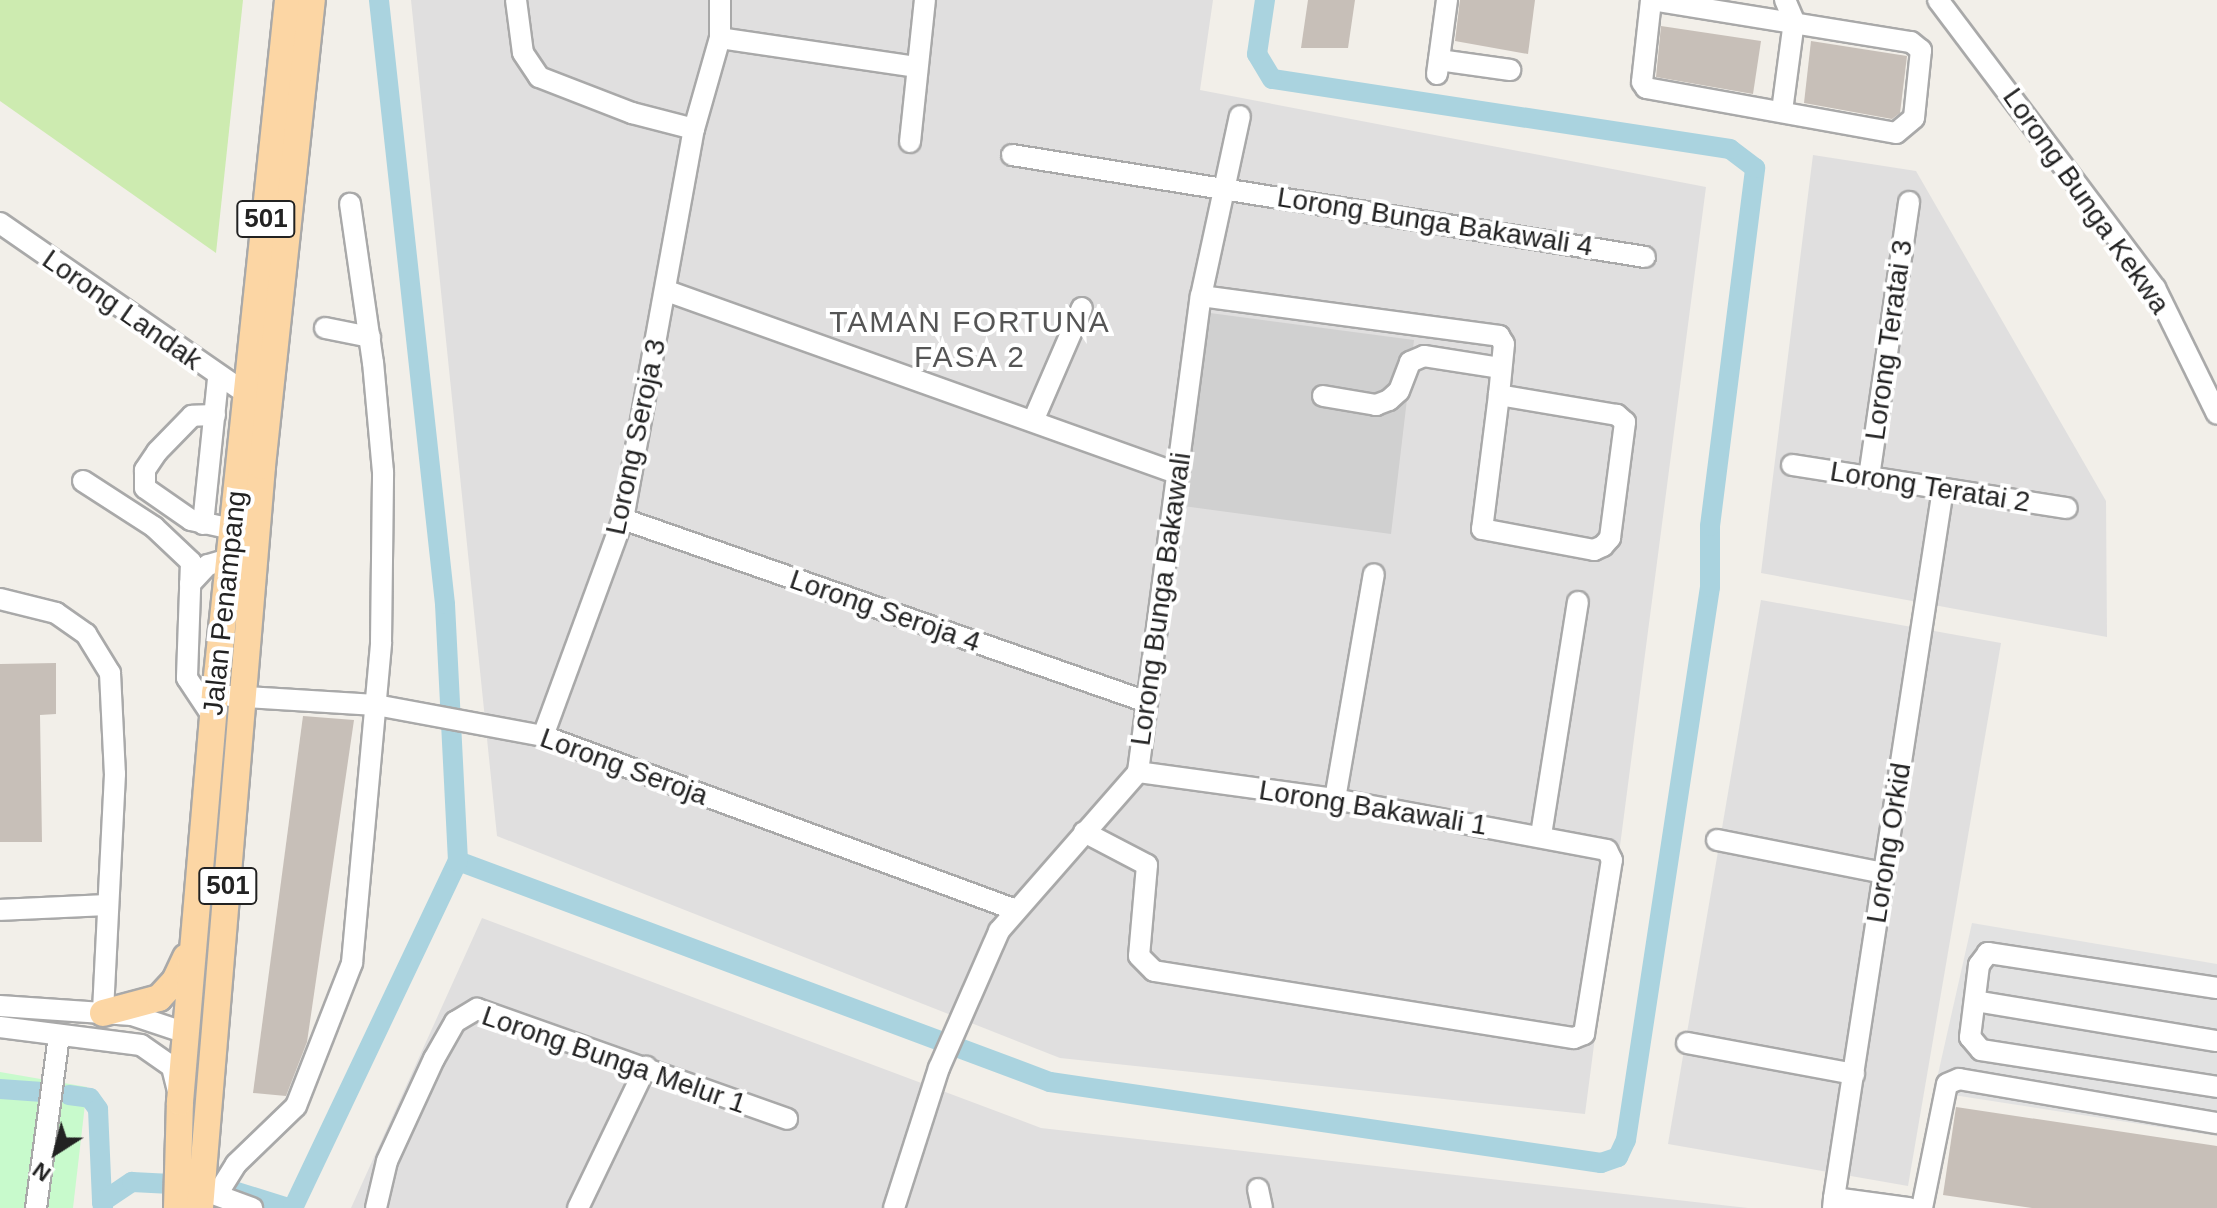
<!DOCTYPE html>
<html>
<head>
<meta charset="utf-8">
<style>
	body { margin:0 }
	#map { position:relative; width:2217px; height:1208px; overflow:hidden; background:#f2efe9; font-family:Arial,sans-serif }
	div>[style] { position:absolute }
	.residential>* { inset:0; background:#e0dfdf }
	.religious>* { inset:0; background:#d0d0d0 }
	.grass>* { inset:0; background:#cdebb0 }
	.park>* { inset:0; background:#c8facc }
	.parking>* { inset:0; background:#e2e2e2 }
	.canal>* { height:20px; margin:-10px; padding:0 10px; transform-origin:10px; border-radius:10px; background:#aad3df }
	.building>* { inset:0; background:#c7bfb8 }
	.roads { filter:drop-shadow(2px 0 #a9a9a9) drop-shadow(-2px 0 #a9a9a9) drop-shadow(0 2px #a9a9a9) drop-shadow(0 -2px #a9a9a9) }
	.minor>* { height:20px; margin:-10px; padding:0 10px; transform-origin:10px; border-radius:10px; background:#fff }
	.major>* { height:26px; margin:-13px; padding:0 13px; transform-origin:13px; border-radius:13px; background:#fcd6a4 }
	span { translate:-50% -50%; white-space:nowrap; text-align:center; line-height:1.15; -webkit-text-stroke:8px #fff; paint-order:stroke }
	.shield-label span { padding:2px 6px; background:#fff; border:2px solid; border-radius:6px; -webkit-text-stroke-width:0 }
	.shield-label { font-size:26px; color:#222; font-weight:700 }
	.street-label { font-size:28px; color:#222 }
	.neighbourhood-label { font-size:30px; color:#555; letter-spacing:2px }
	.north { position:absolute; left:16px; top:1112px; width:80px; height:80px; -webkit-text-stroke:6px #fff; paint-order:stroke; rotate:216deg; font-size:22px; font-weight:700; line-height:32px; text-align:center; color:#222 }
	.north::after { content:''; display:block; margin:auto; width:28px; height:36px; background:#222; clip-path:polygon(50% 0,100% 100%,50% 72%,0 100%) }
</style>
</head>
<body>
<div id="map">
	<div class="residential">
		<i style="clip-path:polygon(411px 0,1213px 0,1200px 90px,1706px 187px,1585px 1114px,1060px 1058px,497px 836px)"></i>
		<i style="clip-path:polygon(1813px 155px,1916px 171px,2106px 501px,2107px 637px,1761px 573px)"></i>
		<i style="clip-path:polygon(1761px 600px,2001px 643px,1908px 1186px,1668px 1144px)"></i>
		<i style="clip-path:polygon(482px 918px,1041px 1128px,1748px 1208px,351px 1208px)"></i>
	</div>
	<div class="religious">
		<i style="clip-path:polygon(1210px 313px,1414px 340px,1391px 534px,1183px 506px)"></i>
	</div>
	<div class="grass">
		<i style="clip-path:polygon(0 0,243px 0,216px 253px,0 101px)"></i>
	</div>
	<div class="park">
		<i style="clip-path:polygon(0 1072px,87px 1087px,73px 1208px,0 1208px)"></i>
	</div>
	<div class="parking">
		<i style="clip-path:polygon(1972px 923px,2217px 964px,2217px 1136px,1934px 1092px)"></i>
	</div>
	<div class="canal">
		<i style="left:458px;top:861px;width:632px;rotate:20.47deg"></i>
		<i style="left:1050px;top:1082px;width:557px;rotate:8.36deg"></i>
		<i style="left:1601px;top:1163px;width:18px;rotate:-19deg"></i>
		<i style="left:1618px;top:1157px;width:19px;rotate:-65deg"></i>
		<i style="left:1626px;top:1140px;width:559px;rotate:-81.36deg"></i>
		<i style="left:1710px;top:587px;width:61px;rotate:-90deg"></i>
		<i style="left:1710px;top:526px;width:361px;rotate:-82.8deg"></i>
		<i style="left:1755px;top:168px;width:31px;rotate:-143deg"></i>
		<i style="left:1730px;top:149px;width:463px;rotate:-171.3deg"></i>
		<i style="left:1272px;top:79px;width:29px;rotate:-121deg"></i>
		<i style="left:1257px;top:54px;width:55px;rotate:-81.6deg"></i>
		<i style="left:0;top:1089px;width:39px;rotate:4deg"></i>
		<i style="left:69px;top:1095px;width:21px;rotate:8deg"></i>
		<i style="left:90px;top:1098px;width:14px;rotate:54deg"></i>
		<i style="left:98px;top:1109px;width:93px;rotate:87.5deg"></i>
		<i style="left:237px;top:1192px;width:53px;rotate:17.4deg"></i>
		<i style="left:103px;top:1208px;width:6px;rotate:-99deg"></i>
		<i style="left:102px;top:1202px;width:36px;rotate:-34deg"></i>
		<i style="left:132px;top:1182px;width:59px;rotate:2.9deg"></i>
		<i style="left:293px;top:1208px;width:384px;rotate:-64.6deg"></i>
		<i style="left:458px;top:861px;width:257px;rotate:-92.9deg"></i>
		<i style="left:445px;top:604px;width:608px;rotate:-96.24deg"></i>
	</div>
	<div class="building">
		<i style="clip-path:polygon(1308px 0,1355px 0,1348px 48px,1301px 48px)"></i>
		<i style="clip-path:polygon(1460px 0,1535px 0,1528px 54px,1455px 41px)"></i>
		<i style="clip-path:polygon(1661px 26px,1761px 41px,1753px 94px,1656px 77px)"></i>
		<i style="clip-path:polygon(1811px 41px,1907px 56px,1900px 113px,1892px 119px,1804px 103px)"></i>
		<i style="clip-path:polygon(56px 663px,56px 714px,40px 715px,42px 842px,0 842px,0 664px)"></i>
		<i style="clip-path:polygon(303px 716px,354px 720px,307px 1042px,286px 1096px,253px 1093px)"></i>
		<i style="clip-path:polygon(1956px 1107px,2217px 1146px,2217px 1208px,2032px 1208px,1943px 1195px)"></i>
	</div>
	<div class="roads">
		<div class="minor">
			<i style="left:516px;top:0;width:53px;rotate:82.5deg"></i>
			<i style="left:523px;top:53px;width:29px;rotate:56deg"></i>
			<i style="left:539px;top:77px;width:100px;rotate:21.2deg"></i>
			<i style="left:632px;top:113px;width:64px;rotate:14.5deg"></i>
			<i style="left:1651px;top:0;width:263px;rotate:9.2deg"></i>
			<i style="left:1911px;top:42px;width:13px;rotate:39deg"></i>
			<i style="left:1921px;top:50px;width:68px;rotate:95.9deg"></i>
			<i style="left:1914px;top:118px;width:23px;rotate:140deg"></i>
			<i style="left:1896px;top:133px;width:254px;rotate:-169.8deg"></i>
			<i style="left:1646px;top:88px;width:7px;rotate:-124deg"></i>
			<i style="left:1642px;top:82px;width:82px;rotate:-83.7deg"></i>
			<i style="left:1938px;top:0;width:361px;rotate:53deg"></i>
			<i style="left:2155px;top:288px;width:140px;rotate:63.8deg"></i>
			<i style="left:720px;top:38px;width:198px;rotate:8.4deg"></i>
			<i style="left:1439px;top:60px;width:72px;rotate:8deg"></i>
			<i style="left:1437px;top:74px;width:75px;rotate:-82.3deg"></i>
			<i style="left:1782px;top:111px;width:91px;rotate:-82.4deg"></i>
			<i style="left:1794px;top:21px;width:23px;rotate:-113deg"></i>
			<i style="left:910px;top:142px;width:143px;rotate:-84deg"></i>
			<i style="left:1012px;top:155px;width:641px;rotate:9.15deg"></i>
			<i style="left:0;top:223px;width:300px;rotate:34.7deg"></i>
			<i style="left:667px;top:291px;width:544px;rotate:19.67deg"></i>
			<i style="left:1201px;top:296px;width:301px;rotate:7.6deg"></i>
			<i style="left:1499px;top:336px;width:9px;rotate:58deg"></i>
			<i style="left:1504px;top:344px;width:51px;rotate:95.6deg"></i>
			<i style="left:1499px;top:395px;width:135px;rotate:97.2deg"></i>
			<i style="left:1482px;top:529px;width:114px;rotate:10.6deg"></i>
			<i style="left:1594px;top:550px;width:10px;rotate:-24deg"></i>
			<i style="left:1603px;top:546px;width:11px;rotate:-49deg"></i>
			<i style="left:1610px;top:538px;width:117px;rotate:-82.6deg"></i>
			<i style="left:1625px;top:422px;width:11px;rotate:-139deg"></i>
			<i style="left:1617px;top:415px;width:120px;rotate:-170.4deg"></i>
			<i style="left:325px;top:328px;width:46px;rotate:11.3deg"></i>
			<i style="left:1323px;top:396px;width:54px;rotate:9.6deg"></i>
			<i style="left:1376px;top:405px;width:14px;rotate:-21deg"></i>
			<i style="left:1389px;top:400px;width:13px;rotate:-42deg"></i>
			<i style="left:1399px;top:391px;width:31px;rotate:-69deg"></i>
			<i style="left:1410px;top:362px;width:15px;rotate:-23deg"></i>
			<i style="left:1424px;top:356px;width:78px;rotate:8.9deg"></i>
			<i style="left:215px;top:415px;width:23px;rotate:178deg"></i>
			<i style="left:192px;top:416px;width:50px;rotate:134.2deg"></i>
			<i style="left:157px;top:452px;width:22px;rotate:124deg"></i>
			<i style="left:145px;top:470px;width:18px;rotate:90deg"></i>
			<i style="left:145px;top:488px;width:56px;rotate:34.8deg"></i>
			<i style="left:191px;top:520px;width:42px;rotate:12.4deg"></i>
			<i style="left:1033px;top:421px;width:123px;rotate:-66.6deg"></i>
			<i style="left:1792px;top:465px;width:278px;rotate:8.9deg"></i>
			<i style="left:1869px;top:477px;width:278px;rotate:-81.7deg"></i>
			<i style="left:83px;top:481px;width:85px;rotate:32.9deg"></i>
			<i style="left:154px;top:527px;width:51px;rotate:43.4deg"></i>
			<i style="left:191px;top:562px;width:116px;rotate:92deg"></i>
			<i style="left:187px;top:678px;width:47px;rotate:56.3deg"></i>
			<i style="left:623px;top:519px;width:555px;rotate:19.25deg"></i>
			<i style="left:203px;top:524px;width:147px;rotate:-84.1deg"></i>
			<i style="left:190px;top:584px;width:26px;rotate:-47deg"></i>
			<i style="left:208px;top:565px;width:22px;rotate:-16deg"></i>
			<i style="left:0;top:599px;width:58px;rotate:14deg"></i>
			<i style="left:56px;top:613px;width:37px;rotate:35deg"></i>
			<i style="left:86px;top:634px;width:46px;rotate:58.4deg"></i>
			<i style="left:110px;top:673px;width:101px;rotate:87.2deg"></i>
			<i style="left:115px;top:774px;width:239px;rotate:92.9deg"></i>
			<i style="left:230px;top:696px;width:146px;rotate:3.5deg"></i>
			<i style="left:376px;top:705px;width:170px;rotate:10.5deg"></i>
			<i style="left:543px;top:736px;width:504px;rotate:20.2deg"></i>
			<i style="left:543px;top:736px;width:231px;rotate:-69.8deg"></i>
			<i style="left:623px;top:519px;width:396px;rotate:-79.7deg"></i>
			<i style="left:694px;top:129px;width:95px;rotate:-74.1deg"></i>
			<i style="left:720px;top:38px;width:38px;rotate:-90deg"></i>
			<i style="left:1335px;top:799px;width:228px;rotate:-80.2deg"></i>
			<i style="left:1084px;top:832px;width:71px;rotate:27.6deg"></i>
			<i style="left:1147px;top:865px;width:91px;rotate:95deg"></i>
			<i style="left:1139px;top:956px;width:21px;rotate:45deg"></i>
			<i style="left:1154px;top:971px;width:425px;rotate:9.1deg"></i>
			<i style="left:1574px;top:1038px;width:11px;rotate:-22deg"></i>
			<i style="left:1584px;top:1034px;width:176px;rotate:-80.9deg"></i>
			<i style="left:1612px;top:860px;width:11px;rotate:-117deg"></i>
			<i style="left:1607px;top:850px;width:277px;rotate:-169.4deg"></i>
			<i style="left:1335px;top:799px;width:199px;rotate:-172.2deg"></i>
			<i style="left:1541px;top:835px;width:236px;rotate:-81deg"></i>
			<i style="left:1717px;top:840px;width:170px;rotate:11.2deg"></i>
			<i style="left:0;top:910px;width:108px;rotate:-2.7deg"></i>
			<i style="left:2217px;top:988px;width:232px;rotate:-171.3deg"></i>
			<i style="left:1988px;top:953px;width:15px;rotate:127deg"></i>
			<i style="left:1979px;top:965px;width:73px;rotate:97.1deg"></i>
			<i style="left:1970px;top:1037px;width:17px;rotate:50deg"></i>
			<i style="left:1981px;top:1050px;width:239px;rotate:8.9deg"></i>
			<i style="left:1975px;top:1001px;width:245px;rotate:9.4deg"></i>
			<i style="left:0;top:1006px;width:132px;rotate:3.9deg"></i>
			<i style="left:132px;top:1015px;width:57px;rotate:18.4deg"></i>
			<i style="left:0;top:1027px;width:142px;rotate:7.3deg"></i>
			<i style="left:141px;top:1045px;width:38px;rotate:35deg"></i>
			<i style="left:172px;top:1067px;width:25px;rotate:76deg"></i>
			<i style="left:1687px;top:1043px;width:170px;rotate:10.5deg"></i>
			<i style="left:1258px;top:1189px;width:19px;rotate:78deg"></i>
			<i style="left:208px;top:1192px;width:47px;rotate:20deg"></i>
			<i style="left:218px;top:1193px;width:34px;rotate:-58deg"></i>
			<i style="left:236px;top:1164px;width:83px;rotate:-44deg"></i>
			<i style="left:296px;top:1106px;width:154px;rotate:-68.6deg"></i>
			<i style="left:352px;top:963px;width:322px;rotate:-84.8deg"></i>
			<i style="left:381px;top:642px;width:170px;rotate:-89.3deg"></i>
			<i style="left:383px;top:472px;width:109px;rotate:-95.2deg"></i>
			<i style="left:373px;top:363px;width:161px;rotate:-98.2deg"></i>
			<i style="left:1834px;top:1198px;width:717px;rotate:-81.26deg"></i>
			<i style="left:36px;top:1208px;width:174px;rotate:-82.4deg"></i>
			<i style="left:376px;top:1208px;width:48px;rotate:-76.8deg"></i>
			<i style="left:387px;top:1161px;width:112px;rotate:-65.3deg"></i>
			<i style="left:434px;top:1059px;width:43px;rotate:-60.4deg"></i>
			<i style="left:455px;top:1022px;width:26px;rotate:-31deg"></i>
			<i style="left:477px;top:1009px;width:329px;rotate:19.5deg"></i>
			<i style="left:578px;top:1208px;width:157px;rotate:-64.3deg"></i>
			<i style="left:894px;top:1208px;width:147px;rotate:-72.2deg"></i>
			<i style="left:939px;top:1068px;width:150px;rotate:-66.3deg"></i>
			<i style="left:999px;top:931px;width:211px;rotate:-48.8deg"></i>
			<i style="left:1138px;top:772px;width:480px;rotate:-82.5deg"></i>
			<i style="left:1201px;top:296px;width:184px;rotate:-77.8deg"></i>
			<i style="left:1833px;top:1208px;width:10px;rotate:-84deg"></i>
			<i style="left:1834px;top:1198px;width:76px;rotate:7.6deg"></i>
			<i style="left:1922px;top:1208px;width:126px;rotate:-78.6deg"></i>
			<i style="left:1947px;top:1084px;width:13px;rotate:-23deg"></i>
			<i style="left:1959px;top:1079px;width:262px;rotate:9.7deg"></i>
		</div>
		<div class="major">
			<i style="left:103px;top:1013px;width:58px;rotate:-15deg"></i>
			<i style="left:159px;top:998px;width:23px;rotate:-47deg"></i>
			<i style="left:175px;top:981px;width:26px;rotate:-65deg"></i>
			<i style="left:177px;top:1208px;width:106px;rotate:-88.4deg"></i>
			<i style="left:180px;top:1102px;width:409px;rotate:-85.1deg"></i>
			<i style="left:215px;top:695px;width:699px;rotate:-84deg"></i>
			<i style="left:200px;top:1208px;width:745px;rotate:-85.22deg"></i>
			<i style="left:262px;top:466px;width:469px;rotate:-83.9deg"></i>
		</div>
	</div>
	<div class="shield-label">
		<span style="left:266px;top:219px">501</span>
		<span style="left:228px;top:886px">501</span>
	</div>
	<div class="street-label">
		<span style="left:2086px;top:201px;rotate:55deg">Lorong Bunga Kekwa</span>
		<span style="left:1435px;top:222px;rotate:9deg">Lorong Bunga Bakawali 4</span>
		<span style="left:122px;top:310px;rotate:35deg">Lorong Landak</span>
		<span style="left:1889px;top:340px;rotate:-82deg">Lorong Teratai 3</span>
		<span style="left:636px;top:437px;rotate:-78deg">Lorong Seroja 3</span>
		<span style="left:1930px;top:487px;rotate:9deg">Lorong Teratai 2</span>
		<span style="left:1161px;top:599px;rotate:-82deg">Lorong Bunga Bakawali</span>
		<span style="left:225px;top:603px;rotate:-84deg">Jalan Penampang</span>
		<span style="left:885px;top:611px;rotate:19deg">Lorong Seroja 4</span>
		<span style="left:624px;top:767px;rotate:20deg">Lorong Seroja</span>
		<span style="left:1373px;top:808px;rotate:9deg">Lorong Bakawali 1</span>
		<span style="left:1889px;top:843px;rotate:-81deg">Lorong Orkid</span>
		<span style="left:614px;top:1060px;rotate:19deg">Lorong Bunga Melur 1</span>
	</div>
	<div class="neighbourhood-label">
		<span style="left:970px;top:339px">TAMAN FORTUNA<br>FASA 2</span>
	</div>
	<div class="north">N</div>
</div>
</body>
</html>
